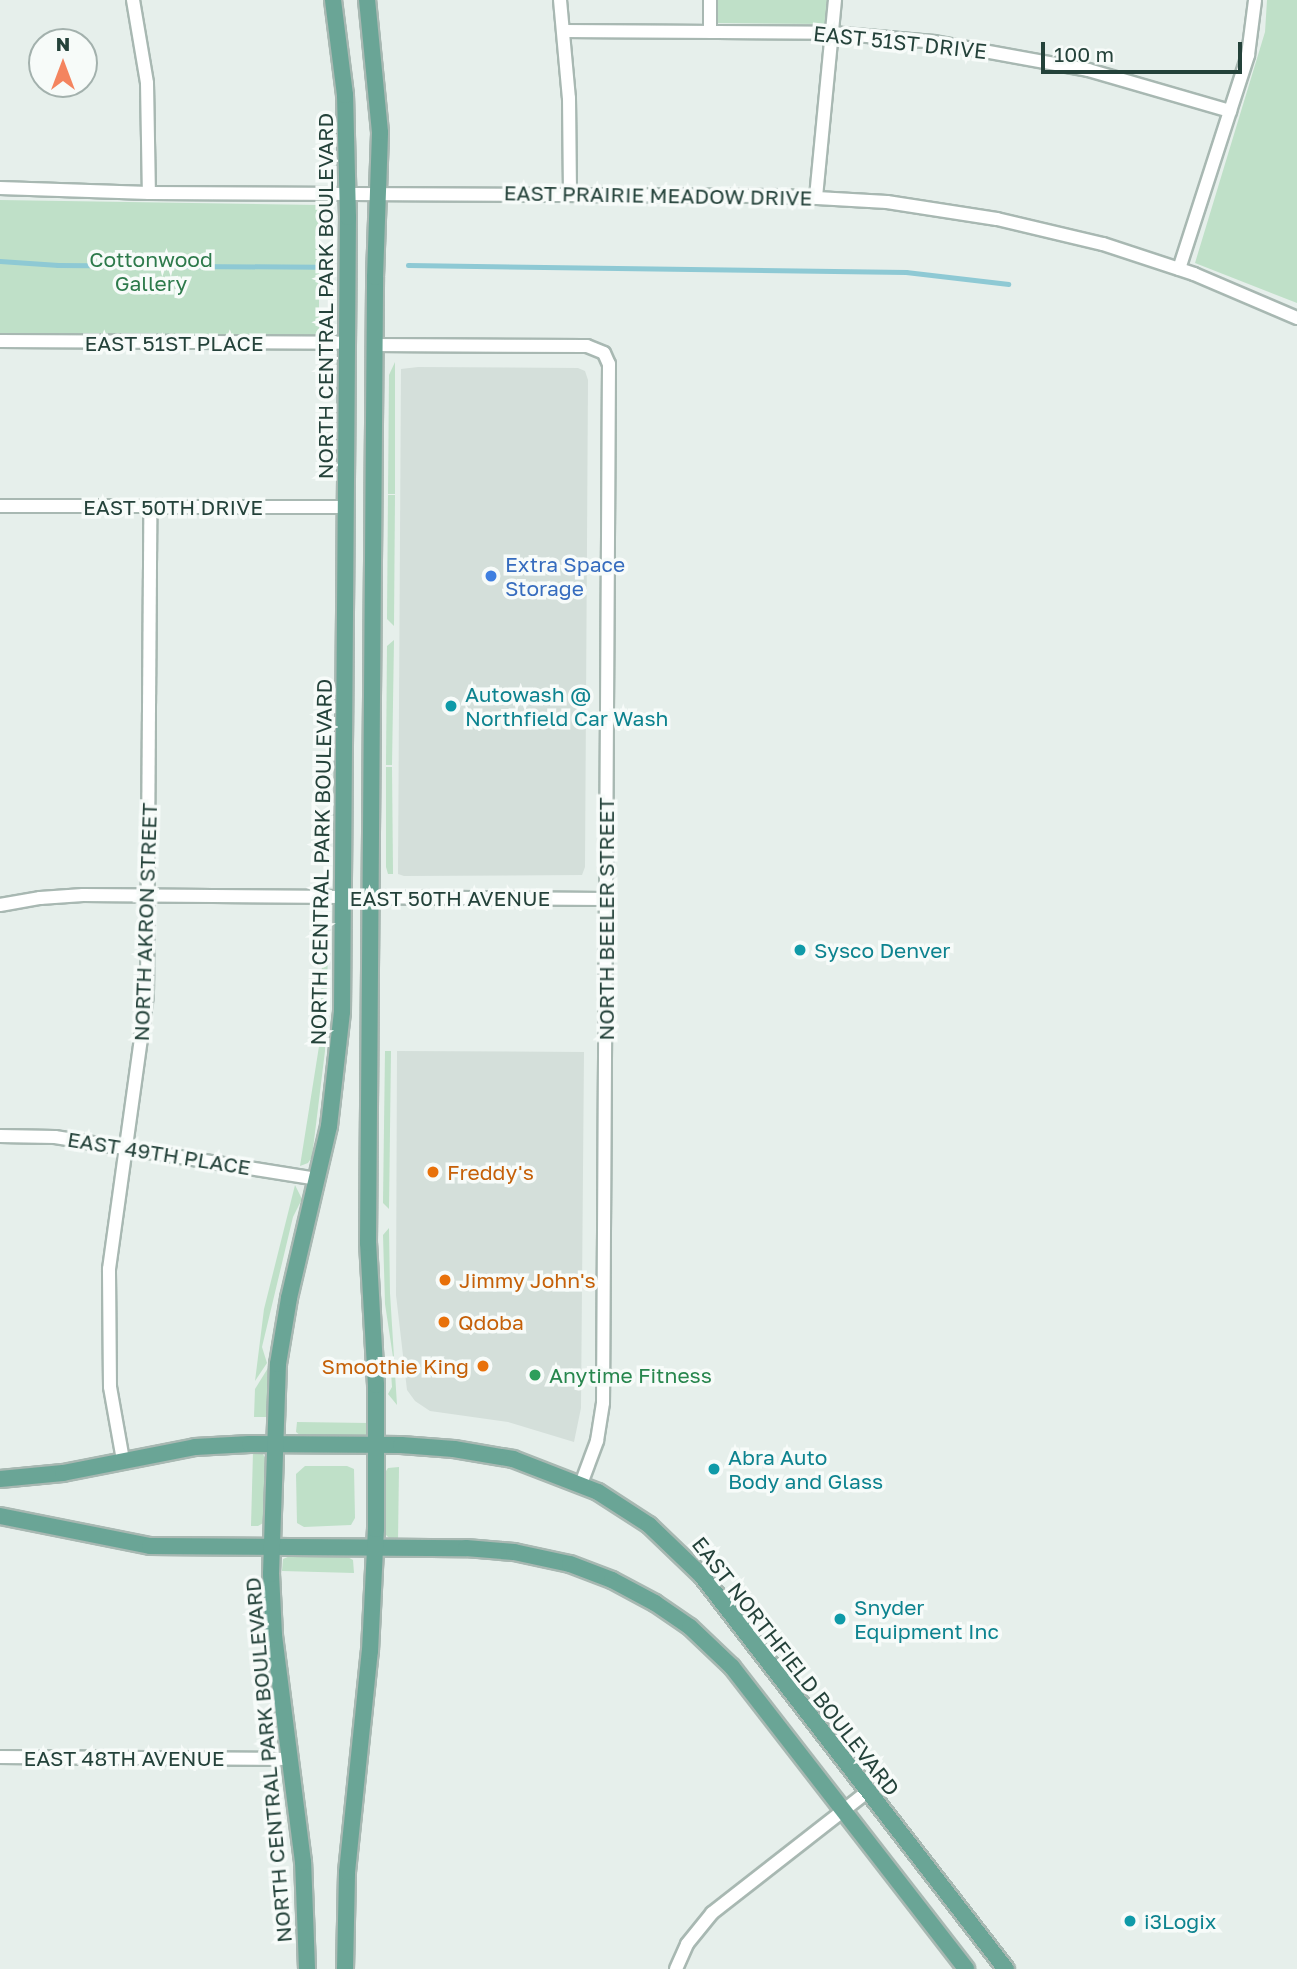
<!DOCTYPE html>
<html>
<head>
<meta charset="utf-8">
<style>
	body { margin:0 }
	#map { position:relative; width:1297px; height:1969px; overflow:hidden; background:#e6efeb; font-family:"Golos Text",sans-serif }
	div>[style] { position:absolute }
	.built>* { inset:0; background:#d4dfda }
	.green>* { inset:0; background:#bfe0c8 }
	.stream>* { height:4.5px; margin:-2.25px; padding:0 2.25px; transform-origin:2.25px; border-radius:2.25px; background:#8ec9d4 }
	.roads { filter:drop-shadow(2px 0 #a8b8b2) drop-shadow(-2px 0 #a8b8b2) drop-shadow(0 2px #a8b8b2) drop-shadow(0 -2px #a8b8b2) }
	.minor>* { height:12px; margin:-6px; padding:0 6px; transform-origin:6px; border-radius:6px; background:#fff }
	.major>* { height:16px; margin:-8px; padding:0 8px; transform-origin:8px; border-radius:8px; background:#6aa596 }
	.dots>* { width:19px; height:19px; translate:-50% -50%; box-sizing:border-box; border:4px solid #f7fbf9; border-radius:50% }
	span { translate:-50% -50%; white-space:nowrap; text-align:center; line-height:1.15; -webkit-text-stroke:7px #f7fbf9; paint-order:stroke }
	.street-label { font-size:21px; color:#24423a }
	.park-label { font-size:21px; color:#2d7a4b }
	.shop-label { font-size:21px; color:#366cbe }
	.left { translate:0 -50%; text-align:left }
	.culture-label { font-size:21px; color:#0d838f }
	.food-label { font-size:21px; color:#c56008 }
	.right { translate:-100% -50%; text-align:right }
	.leisure-label { font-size:21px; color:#27864d }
	.north { position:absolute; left:28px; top:28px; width:70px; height:70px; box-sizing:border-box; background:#f7fbf9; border:2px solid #a3b1ad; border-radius:50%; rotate:0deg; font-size:19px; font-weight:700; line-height:28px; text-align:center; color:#24423a }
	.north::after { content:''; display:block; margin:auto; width:24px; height:32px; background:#f4845f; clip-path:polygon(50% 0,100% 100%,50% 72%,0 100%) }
	.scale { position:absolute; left:1041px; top:42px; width:201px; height:32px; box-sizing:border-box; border:4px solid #24423a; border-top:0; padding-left:9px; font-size:21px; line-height:24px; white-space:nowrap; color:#24423a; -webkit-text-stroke:5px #f7fbf9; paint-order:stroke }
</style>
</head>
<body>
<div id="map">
	<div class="built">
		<i style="clip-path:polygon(418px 367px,578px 368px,585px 371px,588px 380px,585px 867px,582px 875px,404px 876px,398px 874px,401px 369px)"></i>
		<i style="clip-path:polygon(397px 1051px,584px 1052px,581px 1408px,574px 1442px,508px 1422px,430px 1411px,415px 1401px,407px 1390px,396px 1295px)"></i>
	</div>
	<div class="green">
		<i style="clip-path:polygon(711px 0,828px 0,825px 24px,710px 23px)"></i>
		<i style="clip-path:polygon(1267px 0,1297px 0,1297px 303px,1195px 263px,1265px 32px)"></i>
		<i style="clip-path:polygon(0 200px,319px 205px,319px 339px,0 337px)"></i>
		<i style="clip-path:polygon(395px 362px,395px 494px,388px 494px,389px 375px)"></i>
		<i style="clip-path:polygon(388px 495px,395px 495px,394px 626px,387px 619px)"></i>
		<i style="clip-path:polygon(394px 640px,392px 765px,386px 765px,387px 646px)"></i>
		<i style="clip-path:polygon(386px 767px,392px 767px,393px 874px,388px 874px,386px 867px)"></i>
		<i style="clip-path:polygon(323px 921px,329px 921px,325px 1051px,312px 1157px,308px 1163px,300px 1166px,320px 1040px)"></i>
		<i style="clip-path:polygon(385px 1051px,391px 1051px,389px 1209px,383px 1203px)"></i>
		<i style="clip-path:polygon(295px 1185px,302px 1199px,293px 1217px,262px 1347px,267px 1363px,255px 1381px,264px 1309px)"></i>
		<i style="clip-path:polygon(389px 1228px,390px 1293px,397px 1405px,388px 1394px,392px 1387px,390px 1358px,393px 1357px,385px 1304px,383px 1235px)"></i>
		<i style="clip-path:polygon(268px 1368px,267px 1417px,254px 1417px,255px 1389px)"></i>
		<i style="clip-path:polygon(297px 1422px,369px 1423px,368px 1433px,364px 1437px,301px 1436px,296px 1432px)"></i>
		<i style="clip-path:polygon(253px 1452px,262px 1453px,267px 1460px,265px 1522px,258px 1526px,251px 1526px)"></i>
		<i style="clip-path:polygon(305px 1466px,347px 1466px,354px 1469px,355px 1518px,351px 1525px,304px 1527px,297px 1523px,296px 1474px)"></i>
		<i style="clip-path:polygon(399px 1467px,398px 1540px,391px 1540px,385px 1534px,384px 1474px,388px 1468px)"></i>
		<i style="clip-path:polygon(290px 1556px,346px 1556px,353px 1560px,354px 1573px,282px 1571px,283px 1559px)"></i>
	</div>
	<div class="stream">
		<i style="left:0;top:261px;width:58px;rotate:3.9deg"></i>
		<i style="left:58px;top:265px;width:260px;rotate:0.4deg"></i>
		<i style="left:408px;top:265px;width:498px;rotate:0.8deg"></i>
		<i style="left:906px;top:272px;width:103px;rotate:6.7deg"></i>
	</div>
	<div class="roads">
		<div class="minor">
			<i style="left:133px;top:0;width:84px;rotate:80.4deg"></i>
			<i style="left:147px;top:83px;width:110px;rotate:89deg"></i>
			<i style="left:560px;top:0;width:98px;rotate:84.8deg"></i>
			<i style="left:569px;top:98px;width:97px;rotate:89.4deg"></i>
			<i style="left:710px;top:0;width:32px;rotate:90deg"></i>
			<i style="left:564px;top:31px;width:268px;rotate:0.4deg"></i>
			<i style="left:832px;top:33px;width:102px;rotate:5deg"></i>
			<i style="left:934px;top:42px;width:157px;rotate:10.3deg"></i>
			<i style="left:1088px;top:70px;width:148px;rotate:16.1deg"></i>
			<i style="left:0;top:188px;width:149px;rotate:1.9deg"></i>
			<i style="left:149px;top:193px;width:633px;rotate:0.27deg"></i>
			<i style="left:782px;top:196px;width:105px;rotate:3.3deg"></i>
			<i style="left:887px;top:202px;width:111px;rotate:8.8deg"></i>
			<i style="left:997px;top:219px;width:109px;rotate:13.3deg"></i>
			<i style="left:1103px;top:244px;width:96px;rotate:18.2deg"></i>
			<i style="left:1194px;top:274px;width:112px;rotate:23.1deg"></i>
			<i style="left:816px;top:197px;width:198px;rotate:-84.5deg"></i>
			<i style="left:1179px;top:269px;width:225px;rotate:-72.1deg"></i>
			<i style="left:1248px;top:55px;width:55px;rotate:-82.7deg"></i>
			<i style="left:0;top:341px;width:348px;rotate:0.3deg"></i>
			<i style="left:374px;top:345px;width:213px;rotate:0.3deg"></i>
			<i style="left:587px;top:346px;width:18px;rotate:22deg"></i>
			<i style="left:604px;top:353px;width:12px;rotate:66deg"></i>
			<i style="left:609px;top:364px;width:1039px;rotate:90.33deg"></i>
			<i style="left:603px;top:1403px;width:38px;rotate:99deg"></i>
			<i style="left:597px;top:1441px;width:46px;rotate:110.4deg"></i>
			<i style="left:0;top:506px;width:347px;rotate:0.2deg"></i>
			<i style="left:0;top:905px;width:41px;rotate:-9.9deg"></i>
			<i style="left:40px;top:898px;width:43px;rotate:-4deg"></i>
			<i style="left:83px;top:895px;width:523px;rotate:0.44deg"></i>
			<i style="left:0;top:1136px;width:55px;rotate:1deg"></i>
			<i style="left:55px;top:1137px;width:265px;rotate:9.1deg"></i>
			<i style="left:123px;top:1460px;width:74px;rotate:-100.1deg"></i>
			<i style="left:110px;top:1387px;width:118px;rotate:-90.5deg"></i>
			<i style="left:109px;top:1269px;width:277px;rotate:-82.1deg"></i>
			<i style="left:147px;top:995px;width:488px;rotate:-89.6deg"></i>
			<i style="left:0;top:1757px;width:290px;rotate:0.4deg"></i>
			<i style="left:676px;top:1969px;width:27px;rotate:-66deg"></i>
			<i style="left:687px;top:1944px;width:40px;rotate:-51deg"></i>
			<i style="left:712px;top:1913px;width:198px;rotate:-38deg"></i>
		</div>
		<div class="major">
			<i style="left:0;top:1479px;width:63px;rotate:-5.4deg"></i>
			<i style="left:63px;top:1473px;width:135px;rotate:-11.1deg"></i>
			<i style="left:195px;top:1447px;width:55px;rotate:-3.1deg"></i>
			<i style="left:250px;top:1444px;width:151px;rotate:0.4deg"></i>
			<i style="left:401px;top:1445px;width:53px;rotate:4.3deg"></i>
			<i style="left:454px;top:1449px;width:60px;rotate:9.6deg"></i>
			<i style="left:513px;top:1459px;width:91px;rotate:21.2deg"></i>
			<i style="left:598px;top:1492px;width:61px;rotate:32.9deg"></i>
			<i style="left:649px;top:1525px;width:74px;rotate:43.9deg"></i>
			<i style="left:702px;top:1576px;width:497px;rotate:52.3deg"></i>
			<i style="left:0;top:1516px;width:153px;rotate:11.3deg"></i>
			<i style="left:150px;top:1546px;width:316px;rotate:0.4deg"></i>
			<i style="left:466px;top:1548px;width:48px;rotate:4.8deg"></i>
			<i style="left:514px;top:1552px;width:57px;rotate:12.1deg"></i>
			<i style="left:570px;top:1564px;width:45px;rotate:20.9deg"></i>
			<i style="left:612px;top:1580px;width:49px;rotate:28.1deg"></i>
			<i style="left:655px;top:1603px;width:42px;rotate:34.4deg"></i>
			<i style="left:690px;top:1627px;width:58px;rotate:43.6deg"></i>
			<i style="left:732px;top:1667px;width:382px;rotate:52.2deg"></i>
			<i style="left:307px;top:1969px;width:107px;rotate:-92.1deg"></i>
			<i style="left:303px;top:1862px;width:229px;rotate:-97.3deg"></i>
			<i style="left:274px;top:1635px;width:61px;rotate:-92.8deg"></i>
			<i style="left:271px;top:1574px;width:210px;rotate:-88.1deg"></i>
			<i style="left:278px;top:1364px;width:67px;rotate:-80.5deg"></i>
			<i style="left:289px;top:1298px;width:177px;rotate:-76.9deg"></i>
			<i style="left:329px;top:1126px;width:115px;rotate:-83.5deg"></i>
			<i style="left:342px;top:1012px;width:795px;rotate:-89.57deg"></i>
			<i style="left:348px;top:217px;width:122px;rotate:-91.4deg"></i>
			<i style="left:345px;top:95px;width:96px;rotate:-97.2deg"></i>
			<i style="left:345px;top:1969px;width:97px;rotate:-88.8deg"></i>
			<i style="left:347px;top:1872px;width:222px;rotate:-84.1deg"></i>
			<i style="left:370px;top:1651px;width:122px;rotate:-87.2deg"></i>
			<i style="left:376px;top:1529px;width:144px;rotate:-90deg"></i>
			<i style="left:376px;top:1385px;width:142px;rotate:-93.2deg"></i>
			<i style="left:368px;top:1243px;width:966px;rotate:-89.58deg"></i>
			<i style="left:375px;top:277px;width:145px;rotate:-88deg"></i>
			<i style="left:380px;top:132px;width:133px;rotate:-95.6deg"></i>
		</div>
	</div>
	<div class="dots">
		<i style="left:491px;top:576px;background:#3f7fe0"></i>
		<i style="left:451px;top:706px;background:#0f9aa8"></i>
		<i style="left:800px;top:950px;background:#0f9aa8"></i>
		<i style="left:433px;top:1172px;background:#e8710a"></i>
		<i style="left:445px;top:1280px;background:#e8710a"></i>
		<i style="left:444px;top:1322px;background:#e8710a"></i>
		<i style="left:483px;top:1366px;background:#e8710a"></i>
		<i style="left:535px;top:1375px;background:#2e9e5b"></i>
		<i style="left:714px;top:1469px;background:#0f9aa8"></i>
		<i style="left:840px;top:1619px;background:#0f9aa8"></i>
		<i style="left:1130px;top:1921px;background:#0f9aa8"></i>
	</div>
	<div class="street-label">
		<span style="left:900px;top:42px;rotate:6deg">EAST 51ST DRIVE</span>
		<span style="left:658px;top:195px;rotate:1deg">EAST PRAIRIE MEADOW DRIVE</span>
		<span style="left:325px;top:296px;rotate:-90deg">NORTH CENTRAL PARK BOULEVARD</span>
		<span style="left:174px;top:343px">EAST 51ST PLACE</span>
		<span style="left:173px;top:507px">EAST 50TH DRIVE</span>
		<span style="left:321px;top:862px;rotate:-89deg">NORTH CENTRAL PARK BOULEVARD</span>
		<span style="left:450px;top:898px">EAST 50TH AVENUE</span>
		<span style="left:606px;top:919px;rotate:-90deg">NORTH BEELER STREET</span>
		<span style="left:145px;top:922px;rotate:-88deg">NORTH AKRON STREET</span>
		<span style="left:159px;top:1153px;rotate:9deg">EAST 49TH PLACE</span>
		<span style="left:796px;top:1666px;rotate:52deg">EAST NORTHFIELD BOULEVARD</span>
		<span style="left:124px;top:1758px">EAST 48TH AVENUE</span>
		<span style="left:268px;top:1760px;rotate:-95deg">NORTH CENTRAL PARK BOULEVARD</span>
	</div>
	<div class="park-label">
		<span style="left:151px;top:271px">Cottonwood<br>Gallery</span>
	</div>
	<div class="shop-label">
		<span class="left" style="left:505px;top:576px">Extra Space<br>Storage</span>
	</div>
	<div class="culture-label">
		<span class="left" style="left:465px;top:706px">Autowash @<br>Northfield Car Wash</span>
		<span class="left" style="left:814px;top:950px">Sysco Denver</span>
		<span class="left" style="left:728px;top:1469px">Abra Auto<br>Body and Glass</span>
		<span class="left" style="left:854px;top:1619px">Snyder<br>Equipment Inc</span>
		<span class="left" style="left:1144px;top:1921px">i3Logix</span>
	</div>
	<div class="food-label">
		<span class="left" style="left:447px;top:1172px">Freddy's</span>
		<span class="left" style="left:459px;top:1280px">Jimmy John's</span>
		<span class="left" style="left:458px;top:1322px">Qdoba</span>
		<span class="right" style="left:469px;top:1366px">Smoothie King</span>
	</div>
	<div class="leisure-label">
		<span class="left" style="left:549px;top:1375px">Anytime Fitness</span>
	</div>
	<div class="north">N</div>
	<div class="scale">100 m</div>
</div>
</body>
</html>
